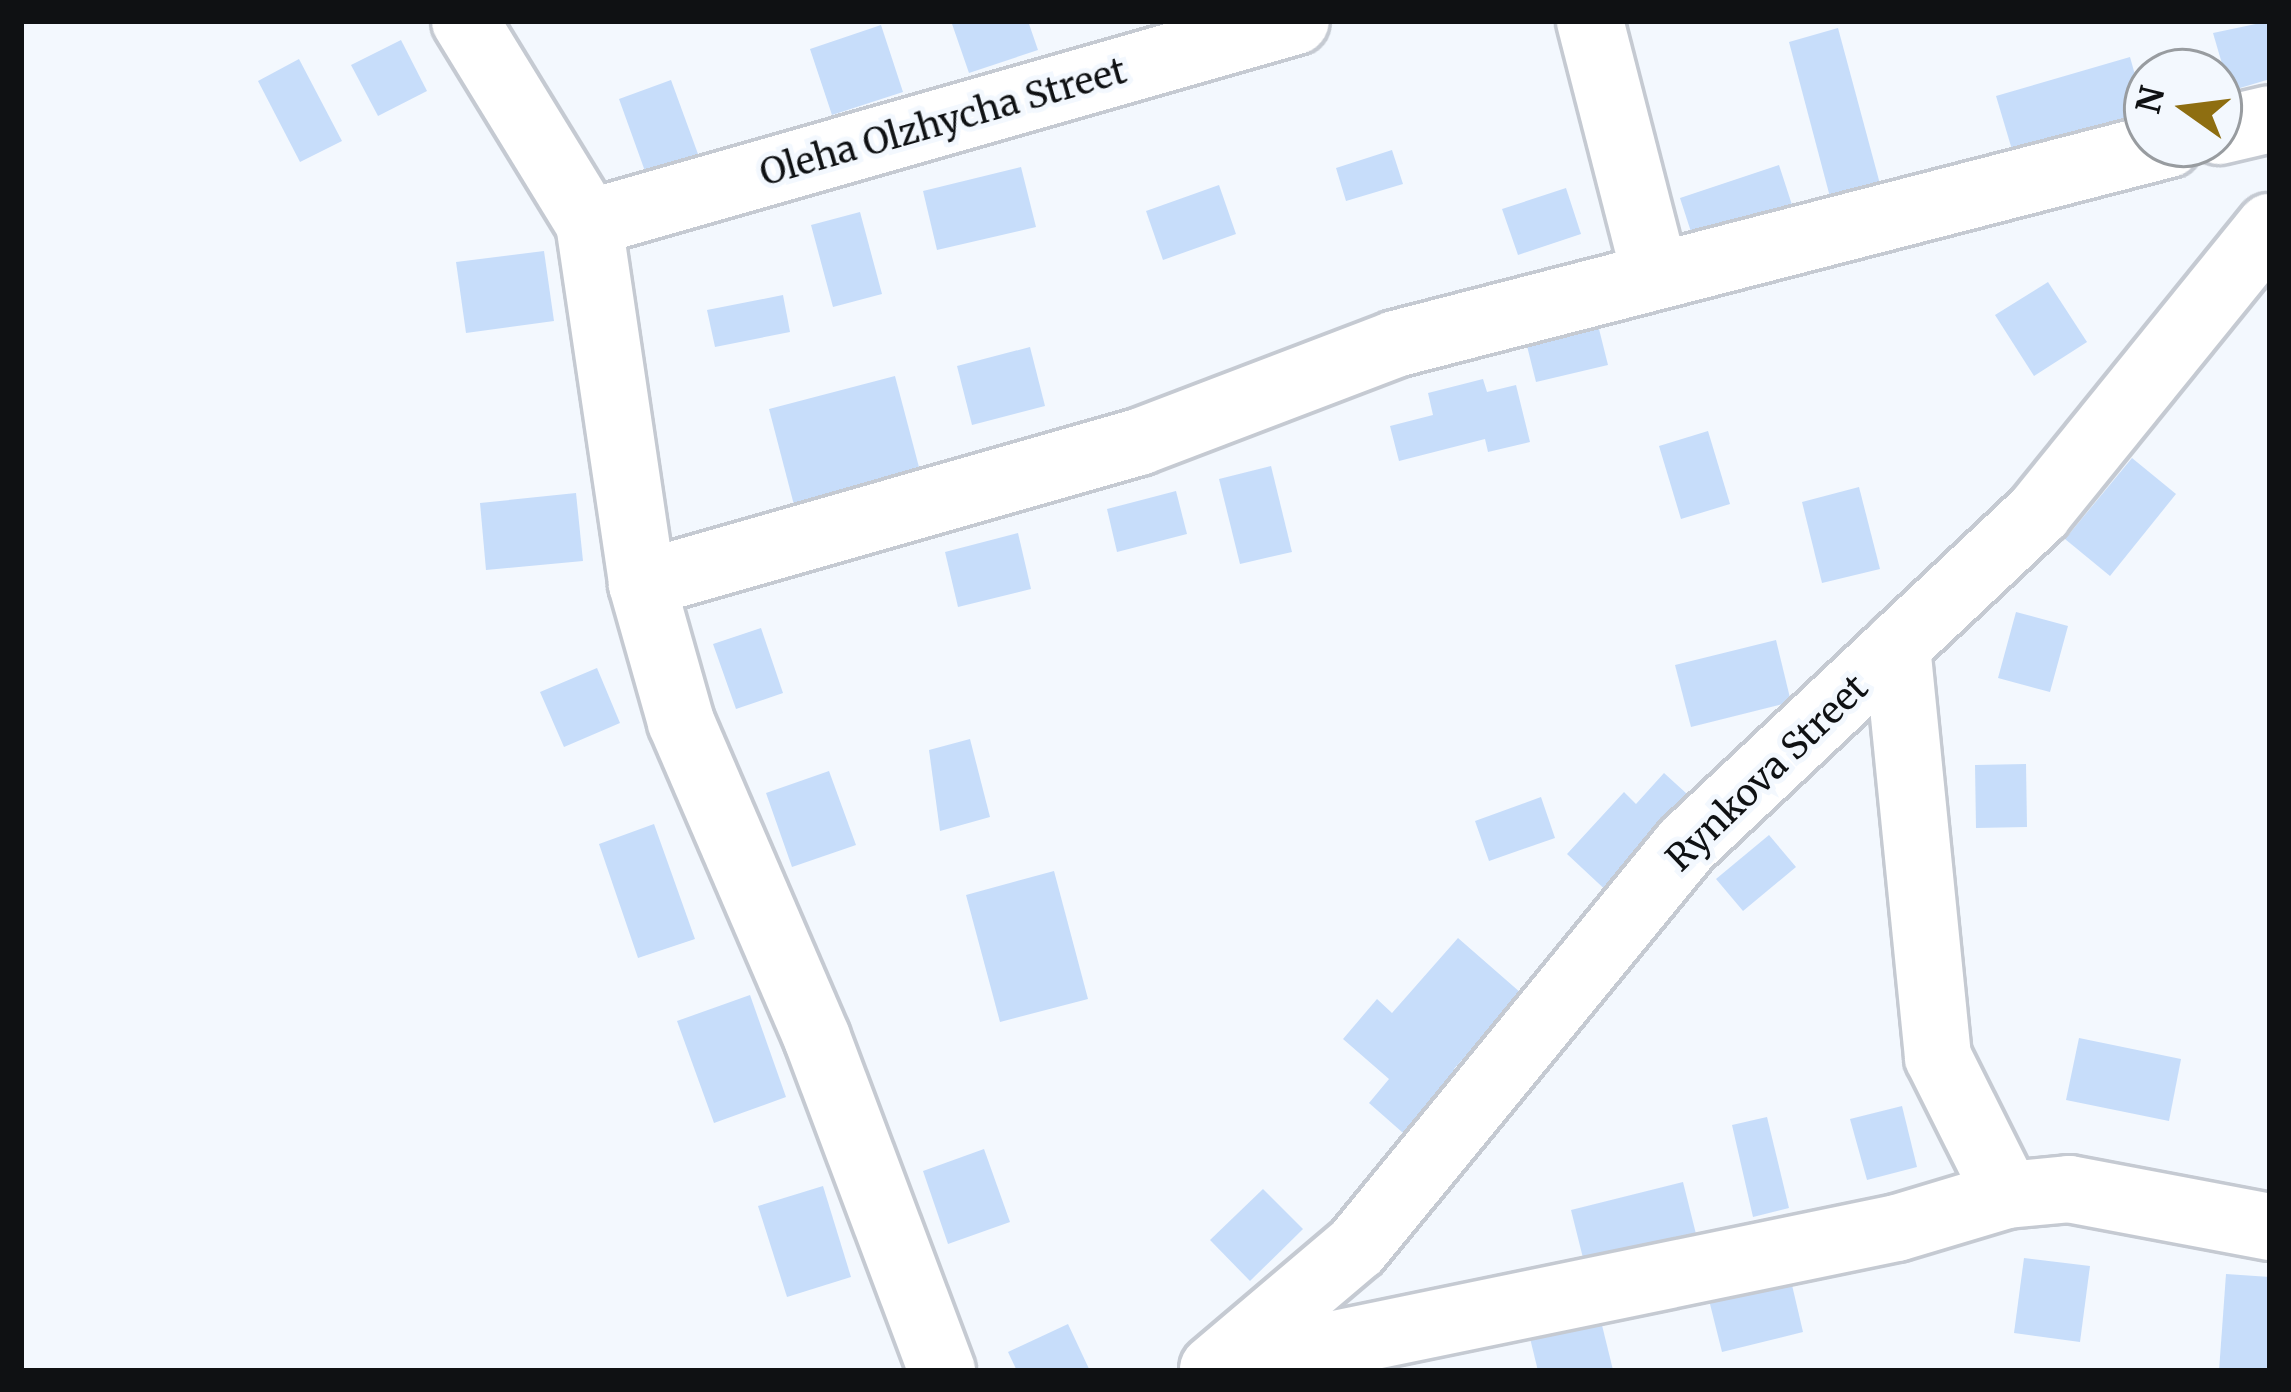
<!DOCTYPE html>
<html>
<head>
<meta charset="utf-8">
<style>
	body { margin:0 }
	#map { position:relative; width:2291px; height:1392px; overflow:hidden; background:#f3f8fe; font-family:Merriweather,serif }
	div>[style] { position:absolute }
	.building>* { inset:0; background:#c7ddfa }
	.roads { filter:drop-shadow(3px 0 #c5cad2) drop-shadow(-3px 0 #c5cad2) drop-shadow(0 3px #c5cad2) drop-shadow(0 -3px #c5cad2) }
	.minor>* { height:66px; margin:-33px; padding:0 33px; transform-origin:33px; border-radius:33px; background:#fff }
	span { translate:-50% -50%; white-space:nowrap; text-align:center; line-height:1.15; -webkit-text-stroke:10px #f3f8fe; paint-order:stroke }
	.street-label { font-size:36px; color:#0f1113 }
	.frame { position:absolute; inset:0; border:24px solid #0f1113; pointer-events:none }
	.north { position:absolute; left:2123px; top:48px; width:120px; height:120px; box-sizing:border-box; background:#f3f8fe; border:3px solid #989ca0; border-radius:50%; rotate:284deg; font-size:33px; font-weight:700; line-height:48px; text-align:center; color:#0f1113 }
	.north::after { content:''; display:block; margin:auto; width:42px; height:54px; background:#8e6e11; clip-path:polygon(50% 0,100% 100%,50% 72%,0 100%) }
</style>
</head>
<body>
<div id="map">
	<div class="building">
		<i style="clip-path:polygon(951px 21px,1028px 21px,1038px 50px,969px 73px)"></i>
		<i style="clip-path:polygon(2270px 21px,2270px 79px,2230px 91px,2213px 33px)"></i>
		<i style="clip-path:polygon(881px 25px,903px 92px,832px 115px,810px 49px)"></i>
		<i style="clip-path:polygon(1838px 28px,1880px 184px,1830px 197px,1789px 42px)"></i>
		<i style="clip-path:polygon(401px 40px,427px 91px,378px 116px,351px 65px)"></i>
		<i style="clip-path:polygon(2130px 57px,2146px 114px,2013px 153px,1996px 96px)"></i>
		<i style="clip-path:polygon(299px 59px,342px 141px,300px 162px,258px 81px)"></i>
		<i style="clip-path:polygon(671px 80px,698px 154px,646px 174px,619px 99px)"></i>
		<i style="clip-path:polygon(1392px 150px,1403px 184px,1346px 201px,1336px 168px)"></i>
		<i style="clip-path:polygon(1779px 165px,1793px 208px,1694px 241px,1680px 198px)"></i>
		<i style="clip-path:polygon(1021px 167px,1036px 227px,937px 250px,923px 191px)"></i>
		<i style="clip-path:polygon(1219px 185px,1236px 234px,1163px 260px,1146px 211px)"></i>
		<i style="clip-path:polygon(1566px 188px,1581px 234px,1518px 255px,1502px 209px)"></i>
		<i style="clip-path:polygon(860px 212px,882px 294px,833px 307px,811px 225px)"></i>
		<i style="clip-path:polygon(544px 251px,554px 321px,466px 333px,456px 262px)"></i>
		<i style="clip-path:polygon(2048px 282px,2087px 342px,2034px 376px,1995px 315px)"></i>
		<i style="clip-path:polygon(783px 295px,790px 332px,715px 347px,707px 310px)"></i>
		<i style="clip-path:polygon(1598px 325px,1608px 365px,1536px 382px,1526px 342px)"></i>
		<i style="clip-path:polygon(1030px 347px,1045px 406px,972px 425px,957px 366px)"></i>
		<i style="clip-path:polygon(895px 376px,920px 471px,794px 505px,769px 409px)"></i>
		<i style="clip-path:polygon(1483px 379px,1487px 392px,1516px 385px,1530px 442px,1488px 452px,1485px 439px,1399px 461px,1390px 426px,1433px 415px,1428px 393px)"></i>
		<i style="clip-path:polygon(1708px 431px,1730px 504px,1681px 519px,1659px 446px)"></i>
		<i style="clip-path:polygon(2132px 458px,2176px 494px,2110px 576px,2065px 539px)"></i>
		<i style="clip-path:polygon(1271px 466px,1292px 552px,1240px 564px,1219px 479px)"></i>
		<i style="clip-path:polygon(1859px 487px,1880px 569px,1822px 583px,1802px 502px)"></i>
		<i style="clip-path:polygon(1176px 491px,1187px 534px,1117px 552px,1107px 509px)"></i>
		<i style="clip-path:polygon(576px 493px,583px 561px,486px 570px,480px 503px)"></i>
		<i style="clip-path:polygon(1018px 533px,1031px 589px,958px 607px,945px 552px)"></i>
		<i style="clip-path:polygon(2016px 612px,2068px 626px,2050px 692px,1998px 678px)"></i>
		<i style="clip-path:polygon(761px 628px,783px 693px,736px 709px,713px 644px)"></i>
		<i style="clip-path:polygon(1776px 640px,1791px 702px,1691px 727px,1675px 665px)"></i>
		<i style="clip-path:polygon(597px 668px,620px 723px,564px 747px,540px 692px)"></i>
		<i style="clip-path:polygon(970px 739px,990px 817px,940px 831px,929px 750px)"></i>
		<i style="clip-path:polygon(2026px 764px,2027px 827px,1976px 828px,1975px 765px)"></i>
		<i style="clip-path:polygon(829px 771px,856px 845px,792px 867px,766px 793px)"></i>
		<i style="clip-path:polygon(1664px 773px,1698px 804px,1612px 896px,1567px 854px,1624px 792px,1636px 804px)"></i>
		<i style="clip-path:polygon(1541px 797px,1555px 838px,1489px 861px,1475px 821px)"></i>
		<i style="clip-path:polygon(654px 824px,695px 939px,638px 958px,599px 844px)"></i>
		<i style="clip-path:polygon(1769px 835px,1796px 867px,1743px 911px,1716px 879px)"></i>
		<i style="clip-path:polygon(1054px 871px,1088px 999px,1000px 1022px,966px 895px)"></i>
		<i style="clip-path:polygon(1458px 938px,1521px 993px,1454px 1069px,1473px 1086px,1419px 1147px,1369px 1103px,1389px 1079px,1343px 1039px,1377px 999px,1392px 1013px)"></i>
		<i style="clip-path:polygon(750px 995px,786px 1097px,714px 1123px,677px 1021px)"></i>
		<i style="clip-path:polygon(2079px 1038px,2181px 1059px,2169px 1121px,2066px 1100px)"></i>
		<i style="clip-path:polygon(1902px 1106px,1917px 1167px,1867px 1180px,1850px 1119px)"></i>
		<i style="clip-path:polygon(1767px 1117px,1789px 1208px,1753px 1217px,1732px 1125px)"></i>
		<i style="clip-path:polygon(984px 1149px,1010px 1222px,948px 1244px,923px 1171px)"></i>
		<i style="clip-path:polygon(1683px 1182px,1698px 1242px,1586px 1270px,1571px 1210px)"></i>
		<i style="clip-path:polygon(823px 1186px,851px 1277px,787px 1297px,758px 1206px)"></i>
		<i style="clip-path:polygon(1263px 1189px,1303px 1229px,1250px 1281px,1210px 1240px)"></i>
		<i style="clip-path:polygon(2024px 1258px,2090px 1266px,2080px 1342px,2014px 1333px)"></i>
		<i style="clip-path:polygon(1788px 1268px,1803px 1332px,1722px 1352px,1706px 1288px)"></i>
		<i style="clip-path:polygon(2226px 1274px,2270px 1277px,2270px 1371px,2219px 1371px)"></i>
		<i style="clip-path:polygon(1599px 1313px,1613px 1370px,1538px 1371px,1528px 1330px)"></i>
		<i style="clip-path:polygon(1068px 1324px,1090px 1371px,1017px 1371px,1008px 1352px)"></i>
	</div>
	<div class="roads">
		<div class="minor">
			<i style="left:465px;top:21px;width:237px;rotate:58.5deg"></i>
			<i style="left:589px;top:223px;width:365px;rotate:81.6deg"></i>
			<i style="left:642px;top:584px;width:143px;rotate:74.2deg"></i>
			<i style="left:681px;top:722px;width:344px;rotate:66.7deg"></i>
			<i style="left:817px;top:1038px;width:356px;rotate:69.4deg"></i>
			<i style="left:1590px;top:21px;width:261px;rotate:75.6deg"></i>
			<i style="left:2219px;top:131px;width:52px;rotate:-13.2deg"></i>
			<i style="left:589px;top:223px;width:735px;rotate:-15.95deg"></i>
			<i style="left:642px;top:584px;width:517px;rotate:-15.95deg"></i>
			<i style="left:1139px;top:442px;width:274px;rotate:-20.9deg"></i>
			<i style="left:1395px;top:344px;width:799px;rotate:-14.49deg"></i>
			<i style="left:1897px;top:646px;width:413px;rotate:84.3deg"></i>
			<i style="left:1938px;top:1057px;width:154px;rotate:63.4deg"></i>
			<i style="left:1219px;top:1368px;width:692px;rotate:-11.67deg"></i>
			<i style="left:1897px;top:1228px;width:115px;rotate:-16.7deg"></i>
			<i style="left:2007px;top:1195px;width:62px;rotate:-5.5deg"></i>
			<i style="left:2069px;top:1189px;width:205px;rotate:10.7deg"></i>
			<i style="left:1213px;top:1369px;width:189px;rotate:-40.3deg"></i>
			<i style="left:1357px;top:1247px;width:519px;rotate:-50.7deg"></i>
			<i style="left:1686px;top:845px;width:485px;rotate:-43.3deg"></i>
			<i style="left:2039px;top:512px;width:367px;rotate:-51deg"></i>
		</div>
	</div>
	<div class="street-label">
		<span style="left:943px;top:122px;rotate:-16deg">Oleha Olzhycha Street</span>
		<span style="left:1767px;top:773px;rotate:-44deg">Rynkova Street</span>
	</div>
	<div class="frame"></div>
	<div class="north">N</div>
</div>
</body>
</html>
